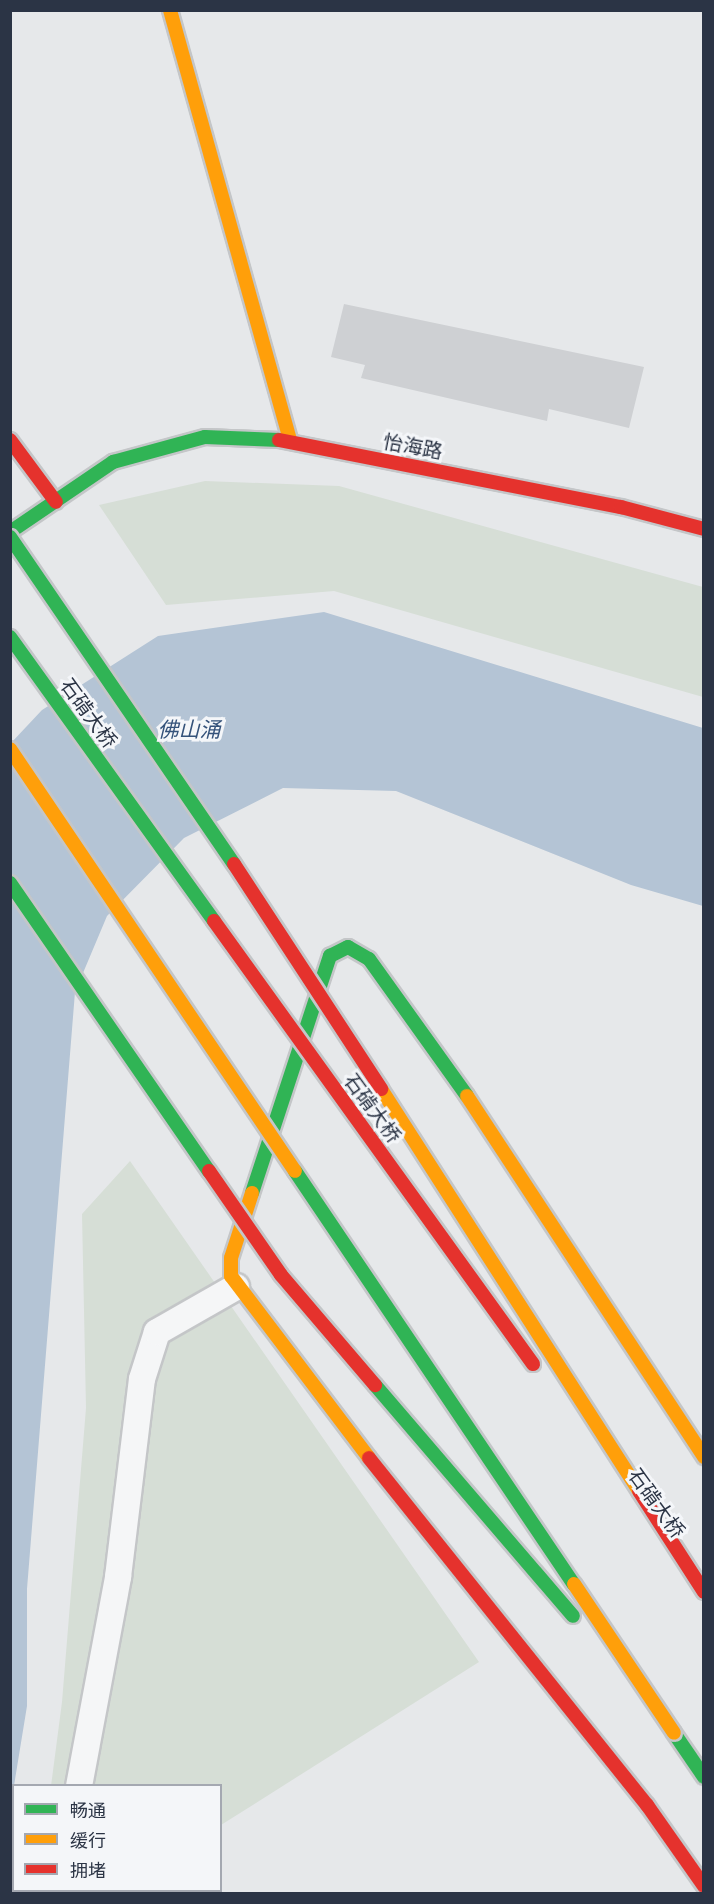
<!DOCTYPE html>
<html>
<head>
<meta charset="utf-8">
<style>
	body { margin:0 }
	#map { position:relative; width:714px; height:1904px; overflow:hidden; background:#e6e8ea; font-family:"Exo 2","Noto Sans SC",sans-serif }
	div>[style] { position:absolute }
	.green>* { inset:0; background:#d6ded6 }
	.water>* { inset:0; background:#b4c4d5 }
	.building>* { inset:0; background:#ced0d3 }
	.roads { filter:drop-shadow(2px 0 #c4c6c8) drop-shadow(-2px 0 #c4c6c8) drop-shadow(0 2px #c4c6c8) drop-shadow(0 -2px #c4c6c8) }
	.street>* { height:26px; margin:-13px; padding:0 13px; transform-origin:13px; border-radius:13px; background:#f5f6f7 }
	.fast>* { height:14px; margin:-7px; padding:0 7px; transform-origin:7px; border-radius:7px; background:#30b455 }
	.slow>* { height:14px; margin:-7px; padding:0 7px; transform-origin:7px; border-radius:7px; background:#ff9f0a }
	.jam>* { height:14px; margin:-7px; padding:0 7px; transform-origin:7px; border-radius:7px; background:#e5322d }
	.bridges { filter:drop-shadow(2px 0 #c4c6c8) drop-shadow(-2px 0 #c4c6c8) drop-shadow(0 2px #c4c6c8) drop-shadow(0 -2px #c4c6c8) }
	.fast-bridge>* { height:14px; margin:-7px; padding:0 7px; transform-origin:7px; border-radius:7px; background:#30b455 }
	.slow-bridge>* { height:14px; margin:-7px; padding:0 7px; transform-origin:7px; border-radius:7px; background:#ff9f0a }
	.jam-bridge>* { height:14px; margin:-7px; padding:0 7px; transform-origin:7px; border-radius:7px; background:#e5322d }
	span { translate:-50% -50%; white-space:nowrap; text-align:center; line-height:1.15; -webkit-text-stroke:6px #f4f6f9; paint-order:stroke }
	.street-label { font-size:20px; color:#2b3445 }
	.water-label { font-size:21px; color:#34527a; font-style:italic }
	.frame { position:absolute; inset:0; border:12px solid #2b3445; pointer-events:none }
	.legend { position:absolute; left:12px; top:1784px; width:210px; height:108px; box-sizing:border-box; background:#f4f6f9; border:2px solid #a4a8b1; margin:0; padding:8px 10px; list-style:none; font-size:18px; color:#2b3445 }
	.legend li { display:flex; align-items:center; gap:12px; height:30px }
	.legend b { width:30px; border:2px solid #a4a8b1 }
</style>
</head>
<body>
<div id="map">
	<div class="green">
		<i style="clip-path:polygon(205px 481px,339px 486px,703px 587px,703px 697px,334px 591px,166px 605px,99px 505px)"></i>
		<i style="clip-path:polygon(130px 1161px,479px 1662px,221px 1825px,220px 1786px,51px 1786px,62px 1702px,86px 1408px,82px 1214px)"></i>
		<i style="clip-path:polygon(36px 1890px,164px 1891px,35px 1894px)"></i>
	</div>
	<div class="water">
		<i style="clip-path:polygon(324px 612px,703px 728px,703px 906px,631px 885px,396px 791px,283px 788px,184px 838px,107px 916px,75px 992px,27px 1589px,27px 1706px,11px 1804px,11px 743px,42px 710px,158px 636px)"></i>
	</div>
	<div class="building">
		<i style="clip-path:polygon(344px 304px,644px 367px,629px 428px,549px 409px,547px 421px,361px 378px,365px 365px,331px 357px)"></i>
	</div>
	<div class="roads">
		<div class="street">
			<i style="left:79px;top:1786px;width:213px;rotate:-79.4deg"></i>
			<i style="left:118px;top:1577px;width:199px;rotate:-83.1deg"></i>
			<i style="left:142px;top:1379px;width:49px;rotate:-72.3deg"></i>
			<i style="left:157px;top:1332px;width:91px;rotate:-29.7deg"></i>
			<i style="left:58px;top:1894px;width:4px;rotate:-76deg"></i>
		</div>
		<div class="fast">
			<i style="left:10px;top:532px;width:125px;rotate:-34.2deg"></i>
			<i style="left:113px;top:462px;width:95px;rotate:-15.2deg"></i>
			<i style="left:205px;top:437px;width:74px;rotate:2.3deg"></i>
			<i style="left:252px;top:1193px;width:250px;rotate:-71.8deg"></i>
			<i style="left:330px;top:956px;width:20px;rotate:-27deg"></i>
			<i style="left:348px;top:947px;width:24px;rotate:30deg"></i>
			<i style="left:369px;top:959px;width:168px;rotate:54.4deg"></i>
			<i style="left:674px;top:1733px;width:53px;rotate:55.7deg"></i>
		</div>
		<div class="slow">
			<i style="left:170px;top:10px;width:447px;rotate:74.4deg"></i>
			<i style="left:467px;top:1096px;width:432px;rotate:56.7deg"></i>
			<i style="left:252px;top:1193px;width:68px;rotate:107.9deg"></i>
			<i style="left:231px;top:1258px;width:18px;rotate:90deg"></i>
			<i style="left:231px;top:1276px;width:228px;rotate:52.8deg"></i>
		</div>
		<div class="jam">
			<i style="left:10px;top:440px;width:77px;rotate:53.4deg"></i>
			<i style="left:279px;top:440px;width:349px;rotate:11.1deg"></i>
			<i style="left:621px;top:507px;width:86px;rotate:14.8deg"></i>
			<i style="left:369px;top:1458px;width:445px;rotate:51.3deg"></i>
			<i style="left:647px;top:1805px;width:99px;rotate:54.9deg"></i>
		</div>
	</div>
	<div class="bridges">
		<div class="fast-bridge">
			<i style="left:10px;top:537px;width:396px;rotate:55.6deg"></i>
			<i style="left:10px;top:637px;width:350px;rotate:54.3deg"></i>
			<i style="left:10px;top:883px;width:350px;rotate:55.4deg"></i>
			<i style="left:295px;top:1171px;width:498px;rotate:56deg"></i>
			<i style="left:375px;top:1385px;width:304px;rotate:49.4deg"></i>
		</div>
		<div class="slow-bridge">
			<i style="left:10px;top:749px;width:509px;rotate:55.97deg"></i>
			<i style="left:381px;top:1089px;width:478px;rotate:57.3deg"></i>
			<i style="left:574px;top:1584px;width:179px;rotate:56.1deg"></i>
		</div>
		<div class="jam-bridge">
			<i style="left:234px;top:864px;width:269px;rotate:56.8deg"></i>
			<i style="left:214px;top:921px;width:546px;rotate:54.24deg"></i>
			<i style="left:209px;top:1171px;width:126px;rotate:55.3deg"></i>
			<i style="left:281px;top:1275px;width:145px;rotate:49.5deg"></i>
			<i style="left:639px;top:1491px;width:120px;rotate:57.2deg"></i>
		</div>
	</div>
	<div class="street-label">
		<span style="left:413px;top:446px;rotate:11deg">怡海路</span>
		<span style="left:89px;top:713px;rotate:54deg">石𬒔大桥</span>
		<span style="left:373px;top:1108px;rotate:54deg">石𬒔大桥</span>
		<span style="left:657px;top:1503px;rotate:54deg">石𬒔大桥</span>
	</div>
	<div class="water-label">
		<span style="left:189px;top:729px">佛山涌</span>
	</div>
	<div class="frame"></div>
	<ul class="legend">
	<li><b style="height:8px;background:#30b455"></b>畅通</li>
	<li><b style="height:8px;background:#ff9f0a"></b>缓行</li>
	<li><b style="height:8px;background:#e5322d"></b>拥堵</li>
	</ul>
</div>
</body>
</html>
